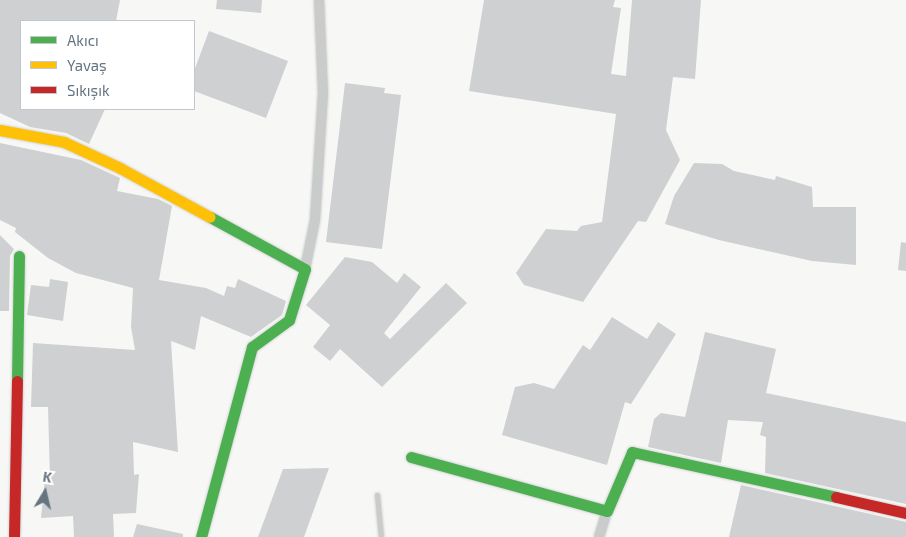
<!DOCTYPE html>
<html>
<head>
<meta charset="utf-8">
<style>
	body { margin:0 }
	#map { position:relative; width:906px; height:537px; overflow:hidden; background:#f7f7f6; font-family:"Exo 2",sans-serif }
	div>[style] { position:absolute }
	.building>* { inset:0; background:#ced0d1 }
	.roads { filter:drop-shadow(0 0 1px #d3d4d4) drop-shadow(0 0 1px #d3d4d4) }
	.lane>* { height:5px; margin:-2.5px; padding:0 2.5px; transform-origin:2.5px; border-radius:2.5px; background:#cacccc }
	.street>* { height:10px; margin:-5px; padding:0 5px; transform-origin:5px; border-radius:5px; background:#cacccc }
	.fast>* { height:11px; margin:-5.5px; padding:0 5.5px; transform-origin:5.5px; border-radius:5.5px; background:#4caf50 }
	.slow>* { height:11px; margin:-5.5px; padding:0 5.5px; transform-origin:5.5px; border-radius:5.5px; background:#ffc107 }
	.jam>* { height:11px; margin:-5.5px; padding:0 5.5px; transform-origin:5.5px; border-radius:5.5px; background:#c62828 }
	span { translate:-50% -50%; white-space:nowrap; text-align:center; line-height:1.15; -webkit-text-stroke:5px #fff; paint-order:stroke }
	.legend { position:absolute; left:20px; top:20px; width:175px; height:90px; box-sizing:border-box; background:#fff; border:1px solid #c1c7cc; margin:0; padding:6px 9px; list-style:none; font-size:15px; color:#647480 }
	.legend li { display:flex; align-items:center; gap:10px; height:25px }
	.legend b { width:25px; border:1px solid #c1c7cc }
	.north { position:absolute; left:20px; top:467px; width:50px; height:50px; -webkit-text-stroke:4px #fff; paint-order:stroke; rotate:9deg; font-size:14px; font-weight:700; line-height:20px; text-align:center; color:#647480 }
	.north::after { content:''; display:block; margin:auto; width:18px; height:22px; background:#647480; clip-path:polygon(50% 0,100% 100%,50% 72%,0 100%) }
</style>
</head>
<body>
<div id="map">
	<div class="building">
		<i style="clip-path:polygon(0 0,120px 0,116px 21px,21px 21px,21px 109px,105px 109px,89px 144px,66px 133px,30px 127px,0 113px)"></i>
		<i style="clip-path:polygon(217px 0,262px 0,261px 13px,216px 9px)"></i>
		<i style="clip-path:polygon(484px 0,615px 0,613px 7px,621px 8px,611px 74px,626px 76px,632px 0,701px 0,695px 79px,673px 77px,666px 130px,680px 160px,646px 222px,638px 221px,583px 302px,524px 285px,516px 273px,546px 229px,577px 231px,581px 226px,602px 222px,616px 114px,469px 91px)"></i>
		<i style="clip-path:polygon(209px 31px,288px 61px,266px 118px,194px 91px,194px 71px)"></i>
		<i style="clip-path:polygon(345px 83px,385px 88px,384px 93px,401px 95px,382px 249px,326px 242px)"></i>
		<i style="clip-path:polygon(0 143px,81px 160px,120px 178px,117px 191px,158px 199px,172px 206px,159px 280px,206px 288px,224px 296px,227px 286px,235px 288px,238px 279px,286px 301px,282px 315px,251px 337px,201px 316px,195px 350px,171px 341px,178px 452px,133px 442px,134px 475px,139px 474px,136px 513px,113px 514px,114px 537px,74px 537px,73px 516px,41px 518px,45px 479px,50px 479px,48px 407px,31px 407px,33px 343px,135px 350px,131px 327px,133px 288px,76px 273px,48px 258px,15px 232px,16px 228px,0 220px)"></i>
		<i style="clip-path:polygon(694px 163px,722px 164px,734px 171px,775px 180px,776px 176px,812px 187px,813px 207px,856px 207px,856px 265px,812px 261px,719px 240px,665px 224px,674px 196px)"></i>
		<i style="clip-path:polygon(0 235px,14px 249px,10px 256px,9px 311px,0 311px)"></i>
		<i style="clip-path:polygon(901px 242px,906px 243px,906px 271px,898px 270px)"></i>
		<i style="clip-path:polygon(345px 257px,372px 262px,397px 283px,404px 273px,421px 287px,384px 333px,390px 339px,446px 283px,467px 303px,382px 387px,340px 349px,330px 361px,313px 347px,330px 325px,306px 305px)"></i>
		<i style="clip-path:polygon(50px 279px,68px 282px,63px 321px,27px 315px,31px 285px,49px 287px)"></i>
		<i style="clip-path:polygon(612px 317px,647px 339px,658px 322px,676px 334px,631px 404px,625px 402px,607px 465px,502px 435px,515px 387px,534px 383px,554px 389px,583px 345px,590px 350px)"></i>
		<i style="clip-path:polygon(705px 332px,776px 349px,766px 393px,906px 422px,906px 504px,765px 473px,766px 437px,760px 435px,763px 422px,728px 420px,721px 463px,648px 447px,654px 419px,661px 413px,685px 417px)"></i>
		<i style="clip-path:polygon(329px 468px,304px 537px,258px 537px,283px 469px)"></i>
		<i style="clip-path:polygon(741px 485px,906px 522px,906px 537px,729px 537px)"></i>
		<i style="clip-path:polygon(137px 524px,183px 534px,183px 537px,133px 537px)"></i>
	</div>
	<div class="roads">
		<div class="lane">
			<i style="left:377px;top:495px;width:42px;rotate:84.6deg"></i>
		</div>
		<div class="street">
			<i style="left:305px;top:269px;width:50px;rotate:-78.5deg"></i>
			<i style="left:315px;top:220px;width:126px;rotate:-86.4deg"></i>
			<i style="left:323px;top:94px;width:94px;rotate:-92.4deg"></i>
			<i style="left:599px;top:537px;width:27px;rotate:-73deg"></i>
		</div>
		<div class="fast">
			<i style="left:17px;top:381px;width:125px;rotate:-89.1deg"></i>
			<i style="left:411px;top:457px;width:203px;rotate:15.4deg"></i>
			<i style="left:607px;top:511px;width:64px;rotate:-67deg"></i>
			<i style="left:632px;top:452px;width:209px;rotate:12.4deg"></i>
			<i style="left:201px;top:537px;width:197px;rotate:-75deg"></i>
			<i style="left:252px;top:347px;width:46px;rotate:-36.1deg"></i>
			<i style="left:289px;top:320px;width:53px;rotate:-72.6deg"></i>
			<i style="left:305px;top:269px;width:108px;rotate:-151.3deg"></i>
		</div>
		<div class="slow">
			<i style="left:0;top:130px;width:65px;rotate:10.6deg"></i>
			<i style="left:64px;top:142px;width:62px;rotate:24.9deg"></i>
			<i style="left:120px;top:168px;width:102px;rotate:28.6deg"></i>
		</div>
		<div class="jam">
			<i style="left:836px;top:497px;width:72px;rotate:12.9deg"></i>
			<i style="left:14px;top:537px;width:156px;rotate:-88.9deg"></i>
		</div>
	</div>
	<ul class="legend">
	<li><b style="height:6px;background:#4caf50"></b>Akıcı</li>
	<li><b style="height:6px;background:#ffc107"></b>Yavaş</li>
	<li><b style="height:6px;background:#c62828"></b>Sıkışık</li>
	</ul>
	<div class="north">K</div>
</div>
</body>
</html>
